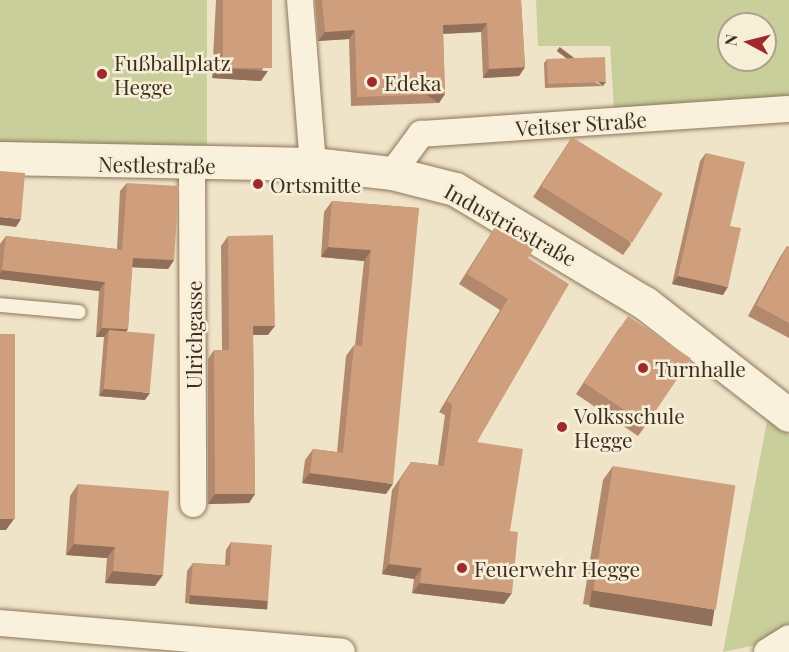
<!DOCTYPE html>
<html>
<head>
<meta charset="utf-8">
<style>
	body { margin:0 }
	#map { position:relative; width:789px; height:652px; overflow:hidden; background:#f0e4c8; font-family:"Playfair Display",serif }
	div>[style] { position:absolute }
	.green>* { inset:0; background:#c9cf9b; transform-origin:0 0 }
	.roads { filter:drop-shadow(0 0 2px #8d765c) drop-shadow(0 0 2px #8d765c) }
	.lane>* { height:14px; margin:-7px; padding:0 7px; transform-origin:7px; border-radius:7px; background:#faf1dc }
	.street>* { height:26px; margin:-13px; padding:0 13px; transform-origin:13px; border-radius:13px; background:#faf1dc }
	.secondary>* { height:33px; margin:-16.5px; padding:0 16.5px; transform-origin:16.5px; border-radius:16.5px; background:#faf1dc }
	.wall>* { inset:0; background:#b2896c }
	.shaded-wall>* { inset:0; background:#916f58; transform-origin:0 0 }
	.building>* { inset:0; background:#cf9f7d; transform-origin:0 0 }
	.dots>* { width:16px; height:16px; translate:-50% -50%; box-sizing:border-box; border:3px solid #f7eed8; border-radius:50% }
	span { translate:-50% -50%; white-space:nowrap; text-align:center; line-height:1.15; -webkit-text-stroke:5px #f7eed8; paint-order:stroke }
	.poi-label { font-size:21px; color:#3d2e20 }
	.left { translate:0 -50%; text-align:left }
	.street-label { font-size:21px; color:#3d2e20 }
	.north { position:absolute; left:717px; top:12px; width:60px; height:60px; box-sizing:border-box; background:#f7eed8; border:2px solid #ada18e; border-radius:50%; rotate:277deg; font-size:16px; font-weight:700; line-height:24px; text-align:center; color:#3d2e20 }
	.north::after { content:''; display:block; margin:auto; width:21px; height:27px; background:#9e2a2b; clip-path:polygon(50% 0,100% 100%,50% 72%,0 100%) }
</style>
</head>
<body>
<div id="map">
	<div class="green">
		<i style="left:0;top:0;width:207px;height:148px"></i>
		<i style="clip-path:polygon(evenodd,536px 0,789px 0,789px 97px,614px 108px,610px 46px,538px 46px,536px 0,729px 24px,765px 24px,765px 60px,729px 60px,729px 24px)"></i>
		<i style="clip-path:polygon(768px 416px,789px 435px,789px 626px,756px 645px,723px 652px)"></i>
	</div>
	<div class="roads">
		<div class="lane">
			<i style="left:0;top:305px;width:79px;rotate:5.1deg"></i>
		</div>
		<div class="street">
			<i style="left:300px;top:0;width:165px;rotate:85.5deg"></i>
			<i style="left:192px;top:165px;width:339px;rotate:89.8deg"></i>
			<i style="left:392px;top:173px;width:49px;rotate:-53.4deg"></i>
			<i style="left:421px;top:134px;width:369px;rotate:-3.9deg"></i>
			<i style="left:0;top:623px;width:343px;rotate:4.8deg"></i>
			<i style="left:767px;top:652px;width:26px;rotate:-32deg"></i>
		</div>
		<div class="secondary">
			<i style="left:0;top:158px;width:313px;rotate:1.1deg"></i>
			<i style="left:313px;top:164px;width:80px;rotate:6.5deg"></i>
			<i style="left:392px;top:173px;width:65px;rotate:14.3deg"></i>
			<i style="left:455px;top:189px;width:222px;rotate:31deg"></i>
			<i style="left:645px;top:303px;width:182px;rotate:37.9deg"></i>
		</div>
	</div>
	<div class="wall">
		<i style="clip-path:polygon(216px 0,272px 0,261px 81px,212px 78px)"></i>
		<i style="clip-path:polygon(315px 0,521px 0,525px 67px,519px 76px,483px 78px,481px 32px,443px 34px,445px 94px,439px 103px,351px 106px,349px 39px,318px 41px)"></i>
		<i style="clip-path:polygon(547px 59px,603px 86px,545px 88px,544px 63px)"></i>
		<i style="clip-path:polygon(572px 137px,631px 244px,623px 255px,533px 197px)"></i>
		<i style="clip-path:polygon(706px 153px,730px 226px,723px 295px,672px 284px,700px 161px)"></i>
		<i style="clip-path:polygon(127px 183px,174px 260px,168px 269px,132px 267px,128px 329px,126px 332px,145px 400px,99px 396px,104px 337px,96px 337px,99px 291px,0 279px,0 244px,6px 236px,117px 249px,120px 191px)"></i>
		<i style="clip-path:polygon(332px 201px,419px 208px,386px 494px,302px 483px,305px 460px,313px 449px,337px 452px,346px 356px,354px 345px,355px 346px,364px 261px,321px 257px,324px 212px)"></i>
		<i style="clip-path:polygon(497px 224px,528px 258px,477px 442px,510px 531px,504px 604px,412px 593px,414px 579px,382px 574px,392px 490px,411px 462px,438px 465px,445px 415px,439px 412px,500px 310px,459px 284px)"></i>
		<i style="clip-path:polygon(228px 236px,268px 335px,253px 335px,255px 494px,249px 503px,208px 504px,208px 359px,214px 350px,222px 350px,221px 246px)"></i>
		<i style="clip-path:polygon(787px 246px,789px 247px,789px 338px,748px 316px,780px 257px)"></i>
		<i style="clip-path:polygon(620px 327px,646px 425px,638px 436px,576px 394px)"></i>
		<i style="clip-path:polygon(613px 466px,705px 624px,583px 604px,603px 480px)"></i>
		<i style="clip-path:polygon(78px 484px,155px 586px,105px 583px,107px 558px,66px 555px,70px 496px)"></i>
		<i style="clip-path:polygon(231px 542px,268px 601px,262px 609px,185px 603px,187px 571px,193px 563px,225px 565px,226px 550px)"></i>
	</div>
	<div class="shaded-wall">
		<i style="clip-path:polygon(487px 23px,481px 32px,437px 34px,443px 25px)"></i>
		<i style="clip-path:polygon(355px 30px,349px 39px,318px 41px,325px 32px)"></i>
		<i style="clip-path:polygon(525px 67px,519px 76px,483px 78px,489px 69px)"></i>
		<i style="clip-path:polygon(218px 68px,268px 71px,261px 81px,212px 78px)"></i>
		<i style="left:606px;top:82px;width:5px;height:58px;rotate:127deg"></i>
		<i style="left:445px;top:94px;width:11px;height:88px;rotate:124deg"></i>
		<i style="clip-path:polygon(0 217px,21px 219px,16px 227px,0 225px)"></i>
		<i style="clip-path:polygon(328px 247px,371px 250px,364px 261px,321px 257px)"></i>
		<i style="clip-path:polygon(133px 258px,174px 260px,168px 269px,127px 267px)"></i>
		<i style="clip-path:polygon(2px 270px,105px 282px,99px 291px,0 279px,0 273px)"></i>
		<i style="clip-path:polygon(678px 276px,728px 287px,723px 295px,672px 284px)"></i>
		<i style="clip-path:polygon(253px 326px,275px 326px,268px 335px,246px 335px)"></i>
		<i style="clip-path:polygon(102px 328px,128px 329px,122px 338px,109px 330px,104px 337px,96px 337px)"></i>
		<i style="clip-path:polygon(104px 389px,150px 393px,145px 400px,99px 396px)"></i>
		<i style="clip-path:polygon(310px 473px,393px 484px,386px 494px,302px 483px)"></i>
		<i style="clip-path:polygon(215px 494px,255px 494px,249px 503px,208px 504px)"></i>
		<i style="clip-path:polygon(0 519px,14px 519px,6px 530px,0 530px)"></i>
		<i style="clip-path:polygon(74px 544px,115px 547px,107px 558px,66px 555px)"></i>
		<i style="clip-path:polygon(389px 564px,422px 568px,414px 579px,382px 574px)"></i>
		<i style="clip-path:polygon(113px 571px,163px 575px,155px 586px,105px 583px)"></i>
		<i style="clip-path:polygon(420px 583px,512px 593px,504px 604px,412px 593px)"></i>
		<i style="left:592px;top:590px;width:124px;height:17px;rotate:9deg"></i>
		<i style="left:190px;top:595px;width:78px;height:9px;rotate:4deg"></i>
	</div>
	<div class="building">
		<i style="left:223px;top:0;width:49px;height:68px"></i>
		<i style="clip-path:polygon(322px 0,521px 0,525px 67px,489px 69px,487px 23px,443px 25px,445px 94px,357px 97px,355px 30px,325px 32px)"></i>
		<i style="left:605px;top:57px;width:25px;height:58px;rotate:88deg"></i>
		<i style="left:572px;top:137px;width:107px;height:58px;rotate:32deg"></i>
		<i style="clip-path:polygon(706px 153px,745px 162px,730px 226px,741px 228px,728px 287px,678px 276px)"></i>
		<i style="clip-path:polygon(0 171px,25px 173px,21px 219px,0 217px)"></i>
		<i style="clip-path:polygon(127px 183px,179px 186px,174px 260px,133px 258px,128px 329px,102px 328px,105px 282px,2px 270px,6px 236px,122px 250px)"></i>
		<i style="clip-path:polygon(332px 201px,419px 208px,393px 484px,310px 473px,313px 449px,343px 453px,354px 345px,362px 346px,371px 250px,328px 247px)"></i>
		<i style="clip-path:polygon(497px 224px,535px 247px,528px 258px,569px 284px,477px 442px,523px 449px,510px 531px,518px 532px,512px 593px,420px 583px,422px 568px,389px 564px,400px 480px,411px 462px,444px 466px,452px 405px,447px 401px,508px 299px,467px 274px)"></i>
		<i style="clip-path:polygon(273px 235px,275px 326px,253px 326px,255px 494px,215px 494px,214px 350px,229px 350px,228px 236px)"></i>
		<i style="clip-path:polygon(787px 246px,789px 247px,789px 323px,756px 305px)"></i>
		<i style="left:628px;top:316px;width:76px;height:80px;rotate:34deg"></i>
		<i style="left:109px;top:330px;width:46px;height:59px;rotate:5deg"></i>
		<i style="left:0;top:334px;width:15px;height:185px"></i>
		<i style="left:613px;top:466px;width:124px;height:126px;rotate:9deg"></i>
		<i style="clip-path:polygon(78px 484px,169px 491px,163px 575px,113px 571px,115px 547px,74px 544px)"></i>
		<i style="clip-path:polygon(231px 542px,272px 545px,268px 601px,190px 595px,193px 563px,230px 566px)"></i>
	</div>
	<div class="dots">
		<i style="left:102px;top:74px;background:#9e2a2b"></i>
		<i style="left:372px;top:82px;background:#9e2a2b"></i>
		<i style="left:258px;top:184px;background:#9e2a2b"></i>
		<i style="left:643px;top:368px;background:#9e2a2b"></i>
		<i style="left:562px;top:427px;background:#9e2a2b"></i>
		<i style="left:462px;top:568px;background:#9e2a2b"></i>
	</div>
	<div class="poi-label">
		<span class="left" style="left:114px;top:74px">Fußballplatz<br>Hegge</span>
		<span class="left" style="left:384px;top:82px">Edeka</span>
		<span class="left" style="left:270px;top:184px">Ortsmitte</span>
		<span class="left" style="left:655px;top:368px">Turnhalle</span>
		<span class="left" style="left:574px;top:427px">Volksschule<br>Hegge</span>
		<span class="left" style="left:474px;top:568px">Feuerwehr Hegge</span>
	</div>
	<div class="street-label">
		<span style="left:581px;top:123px;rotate:-4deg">Veitser Straße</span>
		<span style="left:157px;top:164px;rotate:1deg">Nestlestraße</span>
		<span style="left:511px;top:224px;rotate:29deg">Industriestraße</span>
		<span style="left:193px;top:335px;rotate:-90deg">Ulrichgasse</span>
	</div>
	<div class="north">N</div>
</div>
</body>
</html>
